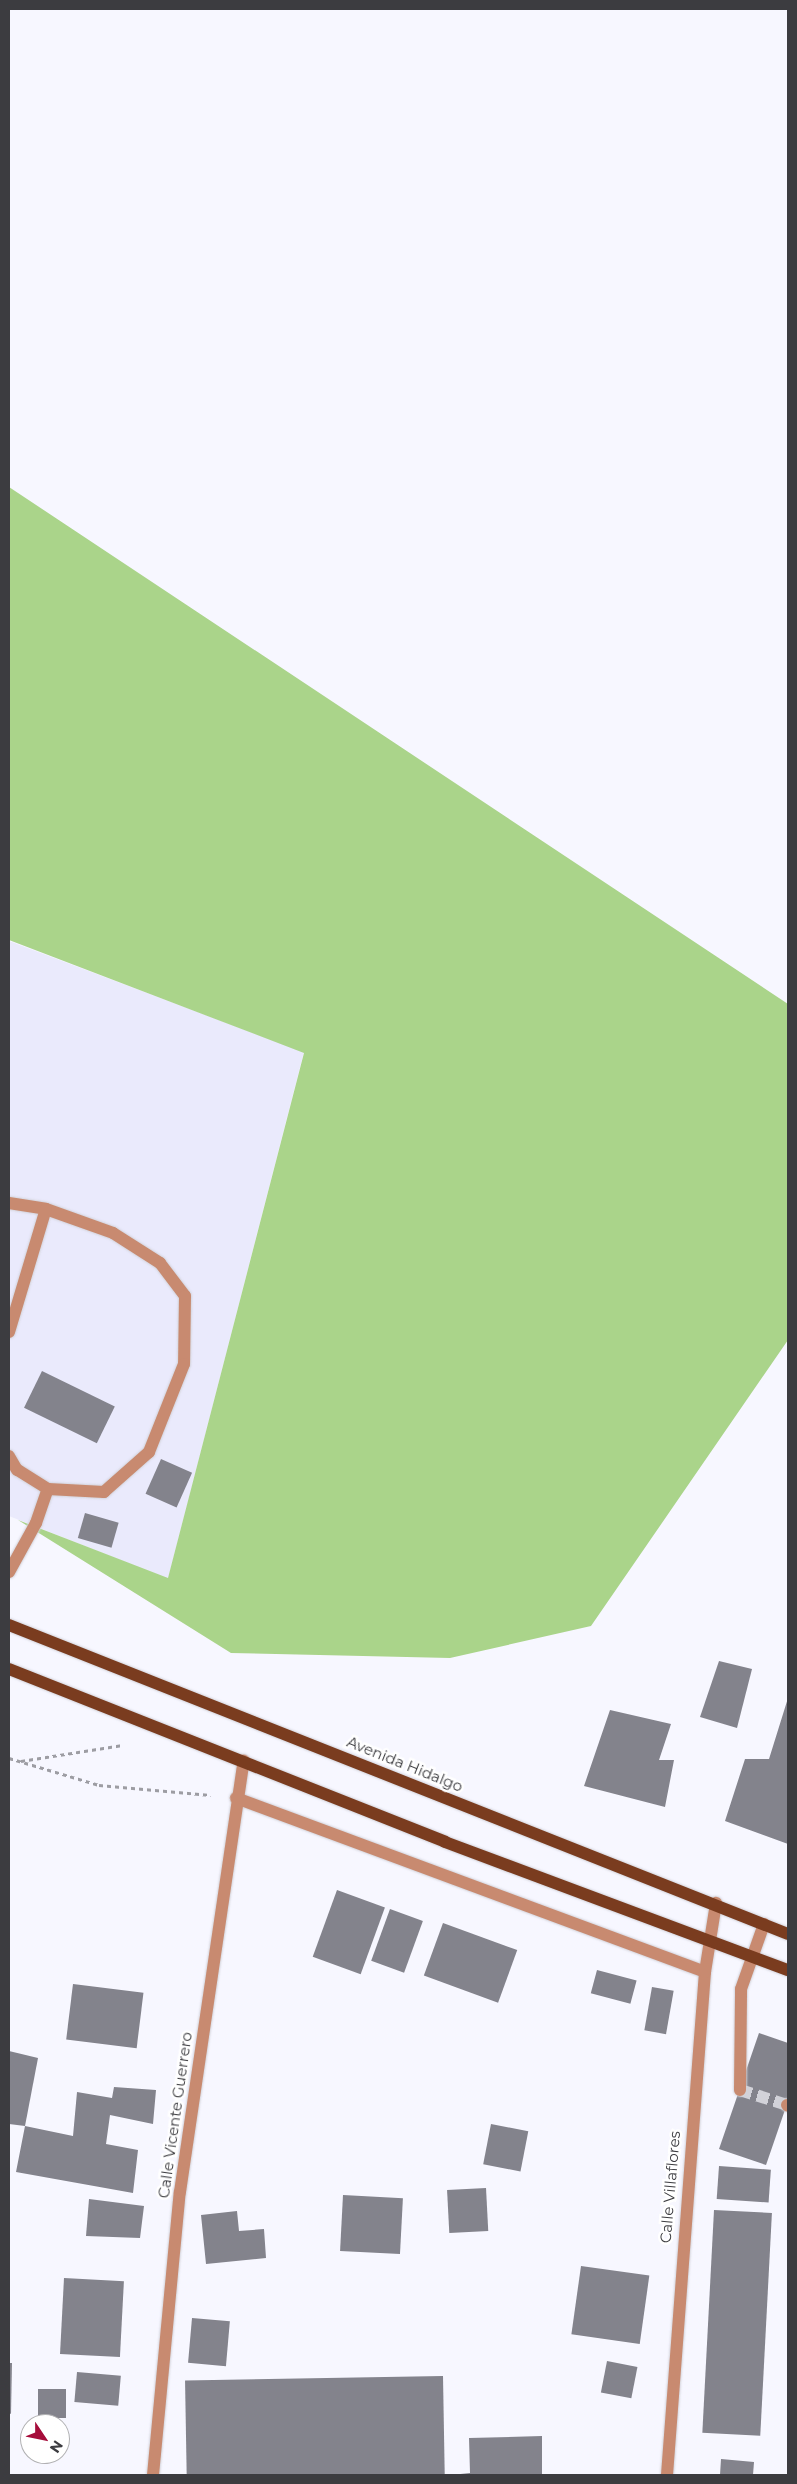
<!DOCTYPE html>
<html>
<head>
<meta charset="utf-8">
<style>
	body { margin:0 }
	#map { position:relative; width:797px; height:2484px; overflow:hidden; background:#f7f7ff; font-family:Montserrat,sans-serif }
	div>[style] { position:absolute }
	.built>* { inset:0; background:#eaeafc }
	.green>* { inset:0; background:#aad48a }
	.building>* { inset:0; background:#83838c; transform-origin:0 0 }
	.minor-tunnel>* { height:12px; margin-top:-6px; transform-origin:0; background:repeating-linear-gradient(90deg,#d2d2d9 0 12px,transparent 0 18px) }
	.path>* { height:3px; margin-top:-1.5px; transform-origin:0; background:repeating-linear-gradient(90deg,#9d9da3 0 4px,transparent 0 8px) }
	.roads { filter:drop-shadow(0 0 1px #d2d2d9) drop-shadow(0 0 1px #d2d2d9) }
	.minor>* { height:12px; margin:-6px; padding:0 6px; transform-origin:6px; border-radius:6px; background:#c88a70 }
	.major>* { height:12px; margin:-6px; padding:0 6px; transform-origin:6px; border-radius:6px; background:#7a3c1f }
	span { translate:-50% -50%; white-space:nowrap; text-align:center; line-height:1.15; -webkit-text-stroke:5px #fff; paint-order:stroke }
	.street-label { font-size:15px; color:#3c3c40 }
	.frame { position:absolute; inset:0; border:10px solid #3c3c40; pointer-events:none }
	.north { position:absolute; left:20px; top:2414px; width:50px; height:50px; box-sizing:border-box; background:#fff; border:1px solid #b1b1b3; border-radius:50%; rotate:124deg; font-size:14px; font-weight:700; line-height:20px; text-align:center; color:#3c3c40 }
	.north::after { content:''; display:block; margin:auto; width:18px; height:22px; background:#a60d3b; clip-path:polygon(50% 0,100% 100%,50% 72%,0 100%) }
</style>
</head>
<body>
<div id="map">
	<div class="built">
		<i style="clip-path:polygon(9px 941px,304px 1052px,168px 1579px,9px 1516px)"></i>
	</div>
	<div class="green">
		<i style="clip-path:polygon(9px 487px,788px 1004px,788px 1340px,591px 1626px,450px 1658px,231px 1653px,18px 1520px,168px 1578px,304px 1053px,9px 940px)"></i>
	</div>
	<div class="building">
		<i style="left:42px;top:1371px;width:81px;height:41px;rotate:26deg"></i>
		<i style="left:161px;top:1459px;width:34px;height:38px;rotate:24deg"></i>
		<i style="left:85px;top:1513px;width:35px;height:26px;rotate:16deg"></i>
		<i style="clip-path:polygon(719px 1661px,752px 1669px,737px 1728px,700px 1717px)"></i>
		<i style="clip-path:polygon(788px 1698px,788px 1844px,725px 1821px,745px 1759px,769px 1759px)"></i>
		<i style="clip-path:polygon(610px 1710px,671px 1724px,659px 1760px,674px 1760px,665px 1807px,584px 1786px)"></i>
		<i style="left:337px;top:1890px;width:51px;height:71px;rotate:20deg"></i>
		<i style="left:390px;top:1909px;width:35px;height:55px;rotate:20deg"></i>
		<i style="left:443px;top:1923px;width:79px;height:56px;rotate:20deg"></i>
		<i style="left:597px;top:1970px;width:41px;height:24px;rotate:15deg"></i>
		<i style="left:73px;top:1984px;width:71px;height:56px;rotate:7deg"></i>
		<i style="left:652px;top:1987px;width:22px;height:44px;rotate:10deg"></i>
		<i style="clip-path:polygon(759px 2033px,788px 2043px,788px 2101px,766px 2165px,719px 2149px)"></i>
		<i style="clip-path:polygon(9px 2051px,38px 2058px,25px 2126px,9px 2124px)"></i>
		<i style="clip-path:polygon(114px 2087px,156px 2090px,153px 2124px,110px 2115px,106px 2144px,138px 2150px,133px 2193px,16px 2172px,25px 2126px,73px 2136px,77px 2092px,112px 2098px)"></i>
		<i style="left:491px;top:2124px;width:38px;height:41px;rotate:11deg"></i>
		<i style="left:719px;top:2166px;width:52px;height:33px;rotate:4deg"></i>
		<i style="left:486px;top:2188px;width:43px;height:39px;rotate:87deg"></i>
		<i style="left:343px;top:2195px;width:60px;height:56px;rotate:3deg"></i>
		<i style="clip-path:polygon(89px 2199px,144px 2206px,140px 2238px,86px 2236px)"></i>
		<i style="left:714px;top:2210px;width:58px;height:223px;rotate:3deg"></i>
		<i style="clip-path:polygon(237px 2211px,239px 2231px,264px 2229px,266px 2258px,206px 2264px,201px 2215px)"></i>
		<i style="left:581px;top:2266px;width:69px;height:69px;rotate:8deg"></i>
		<i style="left:64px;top:2278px;width:60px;height:76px;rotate:3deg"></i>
		<i style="left:192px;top:2318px;width:38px;height:45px;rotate:5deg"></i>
		<i style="left:607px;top:2361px;width:31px;height:32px;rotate:11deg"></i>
		<i style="clip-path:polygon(9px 2363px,12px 2363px,11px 2414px,9px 2413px)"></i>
		<i style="left:77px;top:2372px;width:44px;height:30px;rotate:5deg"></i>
		<i style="left:443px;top:2376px;width:99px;height:258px;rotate:89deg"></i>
		<i style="left:38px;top:2389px;width:28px;height:29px"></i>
		<i style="clip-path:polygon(542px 2436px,542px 2475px,451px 2475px,470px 2473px,469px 2438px)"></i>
		<i style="clip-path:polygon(721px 2459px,754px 2462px,753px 2475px,720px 2475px)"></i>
	</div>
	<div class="minor-tunnel">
		<i style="left:740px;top:2090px;width:49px;rotate:17.7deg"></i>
	</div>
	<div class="path">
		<i style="left:9px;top:1758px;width:94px;rotate:16.7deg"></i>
		<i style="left:99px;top:1785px;width:112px;rotate:5.1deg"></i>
		<i style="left:21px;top:1761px;width:103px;rotate:-8.9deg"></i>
	</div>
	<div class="roads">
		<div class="minor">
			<i style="left:9px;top:1203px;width:37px;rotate:9deg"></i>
			<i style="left:46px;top:1209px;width:71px;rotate:19.7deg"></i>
			<i style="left:113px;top:1233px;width:56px;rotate:32.6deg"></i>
			<i style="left:160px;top:1263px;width:41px;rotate:52.9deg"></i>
			<i style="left:185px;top:1296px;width:68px;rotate:90.8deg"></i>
			<i style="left:184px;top:1364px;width:95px;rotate:111.7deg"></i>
			<i style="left:149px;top:1452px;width:60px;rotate:138.4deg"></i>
			<i style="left:104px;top:1492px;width:56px;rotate:-176.9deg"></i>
			<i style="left:48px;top:1489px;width:36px;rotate:-148deg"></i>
			<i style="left:17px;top:1470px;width:16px;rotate:-120deg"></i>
			<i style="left:9px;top:1332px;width:128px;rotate:-73.3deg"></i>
			<i style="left:9px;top:1572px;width:56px;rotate:-61.1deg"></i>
			<i style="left:36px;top:1523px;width:36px;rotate:-71deg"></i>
			<i style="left:236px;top:1798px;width:500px;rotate:20.35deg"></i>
			<i style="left:740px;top:2090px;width:101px;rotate:-89.4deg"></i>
			<i style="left:741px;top:1989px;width:69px;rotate:-70.5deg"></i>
			<i style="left:787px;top:2105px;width:1px;rotate:45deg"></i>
			<i style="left:153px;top:2475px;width:284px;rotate:-84.6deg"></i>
			<i style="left:180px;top:2192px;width:436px;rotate:-81.6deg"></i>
			<i style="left:667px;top:2475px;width:504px;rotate:-85.68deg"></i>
			<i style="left:705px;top:1972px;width:70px;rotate:-80.9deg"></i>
		</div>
		<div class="major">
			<i style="left:9px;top:1625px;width:838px;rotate:21.64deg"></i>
			<i style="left:9px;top:1669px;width:469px;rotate:21.6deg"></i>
			<i style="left:445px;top:1842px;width:366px;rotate:20.5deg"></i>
		</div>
	</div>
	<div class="street-label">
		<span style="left:405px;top:1764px;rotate:22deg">Avenida Hidalgo</span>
		<span style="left:175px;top:2115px;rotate:-82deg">Calle Vicente Guerrero</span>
		<span style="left:670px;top:2187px;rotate:-85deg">Calle Villaflores</span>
	</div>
	<div class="frame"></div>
	<div class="north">N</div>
</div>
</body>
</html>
